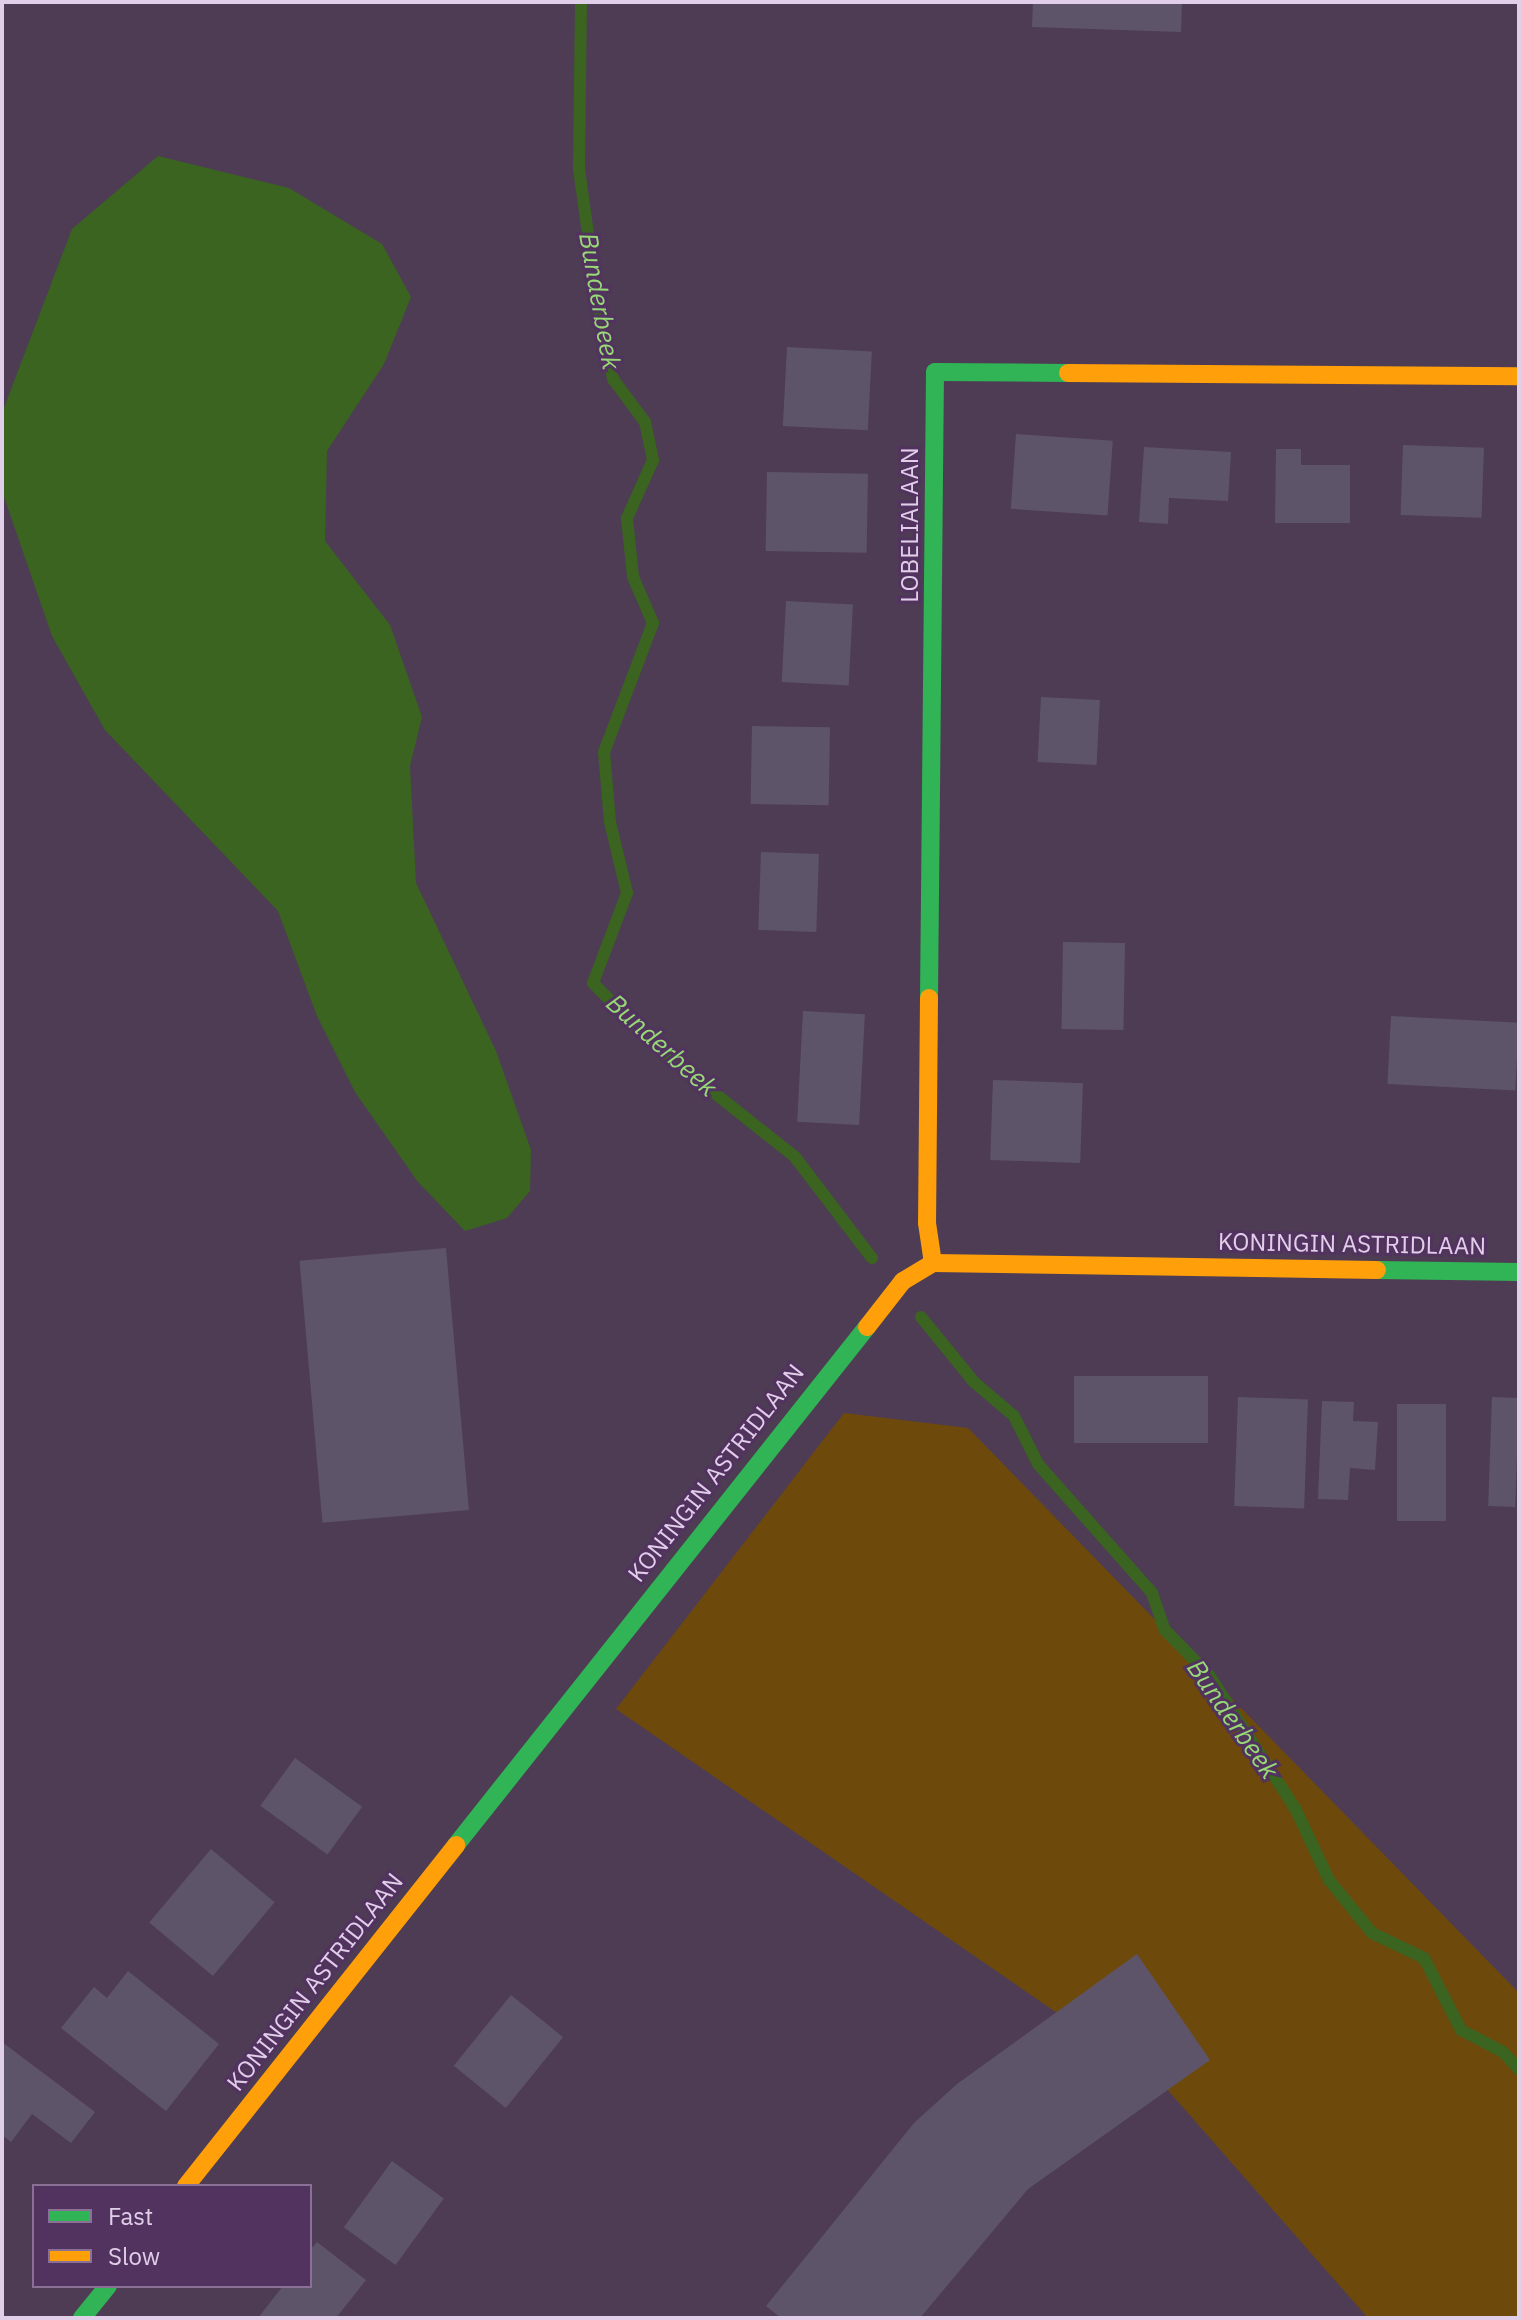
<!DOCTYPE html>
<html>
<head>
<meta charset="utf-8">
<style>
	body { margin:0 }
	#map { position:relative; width:1521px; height:2320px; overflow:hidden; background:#4e3c54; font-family:"IBM Plex Sans",sans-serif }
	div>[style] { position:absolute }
	.green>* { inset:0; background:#6d4a0b }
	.water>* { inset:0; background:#3a6420 }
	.stream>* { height:12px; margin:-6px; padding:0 6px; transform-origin:6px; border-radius:6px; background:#3a6420 }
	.building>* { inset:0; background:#5e5469; transform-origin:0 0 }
	.fast>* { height:18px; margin:-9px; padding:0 9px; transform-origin:9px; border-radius:9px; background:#30b455 }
	.slow>* { height:18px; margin:-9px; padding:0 9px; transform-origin:9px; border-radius:9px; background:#ff9f0a }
	span { translate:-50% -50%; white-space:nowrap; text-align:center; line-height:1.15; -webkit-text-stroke:6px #52325f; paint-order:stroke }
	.street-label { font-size:24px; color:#e1cee9 }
	.water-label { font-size:26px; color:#97da75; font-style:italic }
	.frame { position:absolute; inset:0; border:4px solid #e1cee9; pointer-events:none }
	.legend { position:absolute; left:32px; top:2184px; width:280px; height:104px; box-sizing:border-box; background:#52325f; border:2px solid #8b7096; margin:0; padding:10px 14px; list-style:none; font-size:24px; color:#e1cee9 }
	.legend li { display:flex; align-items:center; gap:16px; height:40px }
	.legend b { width:40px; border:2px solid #8b7096 }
</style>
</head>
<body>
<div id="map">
	<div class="green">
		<i style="clip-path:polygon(844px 1413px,968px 1428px,1519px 1993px,1519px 2318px,1368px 2318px,1166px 2088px,616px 1709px)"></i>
	</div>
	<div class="water">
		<i style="clip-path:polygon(158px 156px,289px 188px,382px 244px,411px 297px,384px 364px,327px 451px,325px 541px,390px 625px,422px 717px,410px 766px,416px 883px,496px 1051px,531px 1150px,530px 1191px,507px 1218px,465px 1231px,418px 1182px,355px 1092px,317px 1016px,278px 911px,105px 730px,52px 636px,2px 491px,2px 413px,72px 229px)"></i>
	</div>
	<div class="stream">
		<i style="left:581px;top:2px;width:167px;rotate:90.7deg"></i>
		<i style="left:579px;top:169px;width:130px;rotate:82.1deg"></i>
		<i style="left:597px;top:298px;width:83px;rotate:78.8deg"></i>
		<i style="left:613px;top:379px;width:54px;rotate:53.3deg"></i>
		<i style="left:645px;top:422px;width:39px;rotate:78deg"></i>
		<i style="left:653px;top:460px;width:64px;rotate:114.1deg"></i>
		<i style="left:627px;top:518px;width:59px;rotate:84.2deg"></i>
		<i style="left:633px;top:577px;width:50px;rotate:66.5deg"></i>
		<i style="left:653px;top:623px;width:138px;rotate:110.8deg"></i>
		<i style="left:604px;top:752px;width:70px;rotate:85.1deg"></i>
		<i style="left:610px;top:822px;width:73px;rotate:76.5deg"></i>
		<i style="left:627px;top:893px;width:96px;rotate:110.7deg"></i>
		<i style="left:593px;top:983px;width:86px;rotate:45.5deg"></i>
		<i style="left:653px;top:1044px;width:181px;rotate:38.5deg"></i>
		<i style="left:795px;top:1157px;width:127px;rotate:52.7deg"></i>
		<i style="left:921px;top:1317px;width:84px;rotate:50.8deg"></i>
		<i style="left:974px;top:1382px;width:52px;rotate:40.4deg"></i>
		<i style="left:1014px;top:1416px;width:54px;rotate:63.4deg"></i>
		<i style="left:1038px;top:1464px;width:172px;rotate:48.5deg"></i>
		<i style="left:1152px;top:1593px;width:39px;rotate:71deg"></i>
		<i style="left:1165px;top:1630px;width:63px;rotate:45.6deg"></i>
		<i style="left:1209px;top:1675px;width:161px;rotate:57.2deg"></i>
		<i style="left:1296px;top:1810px;width:77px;rotate:64.8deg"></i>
		<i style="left:1329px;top:1880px;width:68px;rotate:50.9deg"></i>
		<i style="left:1372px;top:1933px;width:58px;rotate:25.7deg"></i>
		<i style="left:1424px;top:1958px;width:81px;rotate:62.8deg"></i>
		<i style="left:1461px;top:2030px;width:47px;rotate:27.6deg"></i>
		<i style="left:1503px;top:2052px;width:23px;rotate:47deg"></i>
	</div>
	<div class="building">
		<i style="clip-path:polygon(1033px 2px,1182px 2px,1181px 32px,1032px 27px)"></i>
		<i style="left:787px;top:347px;width:85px;height:79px;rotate:3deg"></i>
		<i style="left:1016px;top:434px;width:97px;height:75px;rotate:4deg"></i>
		<i style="left:1403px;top:445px;width:81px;height:70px;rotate:2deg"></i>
		<i style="clip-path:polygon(1144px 447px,1231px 452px,1228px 501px,1169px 498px,1168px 524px,1139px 522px)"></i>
		<i style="clip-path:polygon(1276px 449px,1301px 449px,1301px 465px,1350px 465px,1350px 523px,1275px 523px)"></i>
		<i style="left:767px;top:472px;width:101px;height:79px;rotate:1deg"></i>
		<i style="left:786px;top:601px;width:67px;height:81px;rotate:3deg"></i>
		<i style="left:1041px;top:697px;width:59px;height:65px;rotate:3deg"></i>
		<i style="left:752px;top:726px;width:78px;height:78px;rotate:1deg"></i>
		<i style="left:761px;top:852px;width:58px;height:78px;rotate:2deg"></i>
		<i style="left:1063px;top:942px;width:62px;height:87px;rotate:1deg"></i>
		<i style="left:803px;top:1011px;width:62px;height:111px;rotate:3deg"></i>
		<i style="left:1391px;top:1016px;width:128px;height:68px;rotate:3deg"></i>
		<i style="left:993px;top:1080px;width:90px;height:80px;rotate:2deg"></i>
		<i style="left:446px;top:1248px;width:263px;height:147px;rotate:85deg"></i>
		<i style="left:1074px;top:1376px;width:134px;height:67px"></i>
		<i style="left:1238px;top:1397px;width:70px;height:109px;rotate:2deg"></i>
		<i style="left:1492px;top:1397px;width:27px;height:109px;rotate:2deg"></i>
		<i style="clip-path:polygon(1322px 1401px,1354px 1402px,1353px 1421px,1378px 1422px,1375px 1470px,1350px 1468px,1348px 1500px,1318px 1499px)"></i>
		<i style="left:1397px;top:1404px;width:49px;height:117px"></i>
		<i style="left:295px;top:1758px;width:83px;height:59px;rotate:36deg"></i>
		<i style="left:211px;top:1849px;width:83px;height:96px;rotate:40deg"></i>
		<i style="clip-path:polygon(1137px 1954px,1210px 2060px,1028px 2189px,920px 2318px,781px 2318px,766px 2306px,914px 2123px,957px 2084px)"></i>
		<i style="clip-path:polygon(128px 1971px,219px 2044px,166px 2111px,61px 2028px,94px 1987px,107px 1998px)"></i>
		<i style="left:511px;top:1995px;width:67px;height:91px;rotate:39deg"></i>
		<i style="clip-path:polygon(2px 2042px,95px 2112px,71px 2143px,32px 2114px,11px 2142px,2px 2135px)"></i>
		<i style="left:392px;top:2161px;width:64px;height:82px;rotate:36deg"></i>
		<i style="clip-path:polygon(317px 2242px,366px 2280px,336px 2318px,258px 2318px,283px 2286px,310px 2286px,310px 2250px)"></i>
	</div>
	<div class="fast">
		<i style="left:929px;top:998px;width:626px;rotate:-89.45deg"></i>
		<i style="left:935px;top:372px;width:133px;rotate:0.4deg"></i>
		<i style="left:1377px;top:1270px;width:142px;rotate:0.8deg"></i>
		<i style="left:456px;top:1845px;width:661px;rotate:-51.57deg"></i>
		<i style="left:82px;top:2318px;width:41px;rotate:-50.9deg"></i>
	</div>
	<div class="slow">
		<i style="left:1068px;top:373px;width:451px;rotate:0.4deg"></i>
		<i style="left:929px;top:998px;width:225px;rotate:90.5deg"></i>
		<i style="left:927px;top:1223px;width:40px;rotate:81.5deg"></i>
		<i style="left:867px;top:1327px;width:58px;rotate:-52deg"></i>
		<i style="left:903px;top:1281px;width:35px;rotate:-31deg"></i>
		<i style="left:933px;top:1263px;width:444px;rotate:0.9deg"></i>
		<i style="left:186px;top:2186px;width:435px;rotate:-51.6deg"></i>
	</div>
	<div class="street-label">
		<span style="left:910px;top:525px;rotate:-90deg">LOBELIALAAN</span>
		<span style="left:1352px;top:1244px;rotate:1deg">KONINGIN ASTRIDLAAN</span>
		<span style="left:716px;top:1473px;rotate:-52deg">KONINGIN ASTRIDLAAN</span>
		<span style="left:315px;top:1982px;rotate:-52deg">KONINGIN ASTRIDLAAN</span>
	</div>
	<div class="water-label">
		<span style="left:600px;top:301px;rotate:80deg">Bunderbeek</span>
		<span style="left:662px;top:1045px;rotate:42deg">Bunderbeek</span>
		<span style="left:1233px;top:1719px;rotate:55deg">Bunderbeek</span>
	</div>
	<div class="frame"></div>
	<ul class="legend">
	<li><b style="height:10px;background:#30b455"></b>Fast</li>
	<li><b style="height:10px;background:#ff9f0a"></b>Slow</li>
	</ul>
</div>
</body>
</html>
